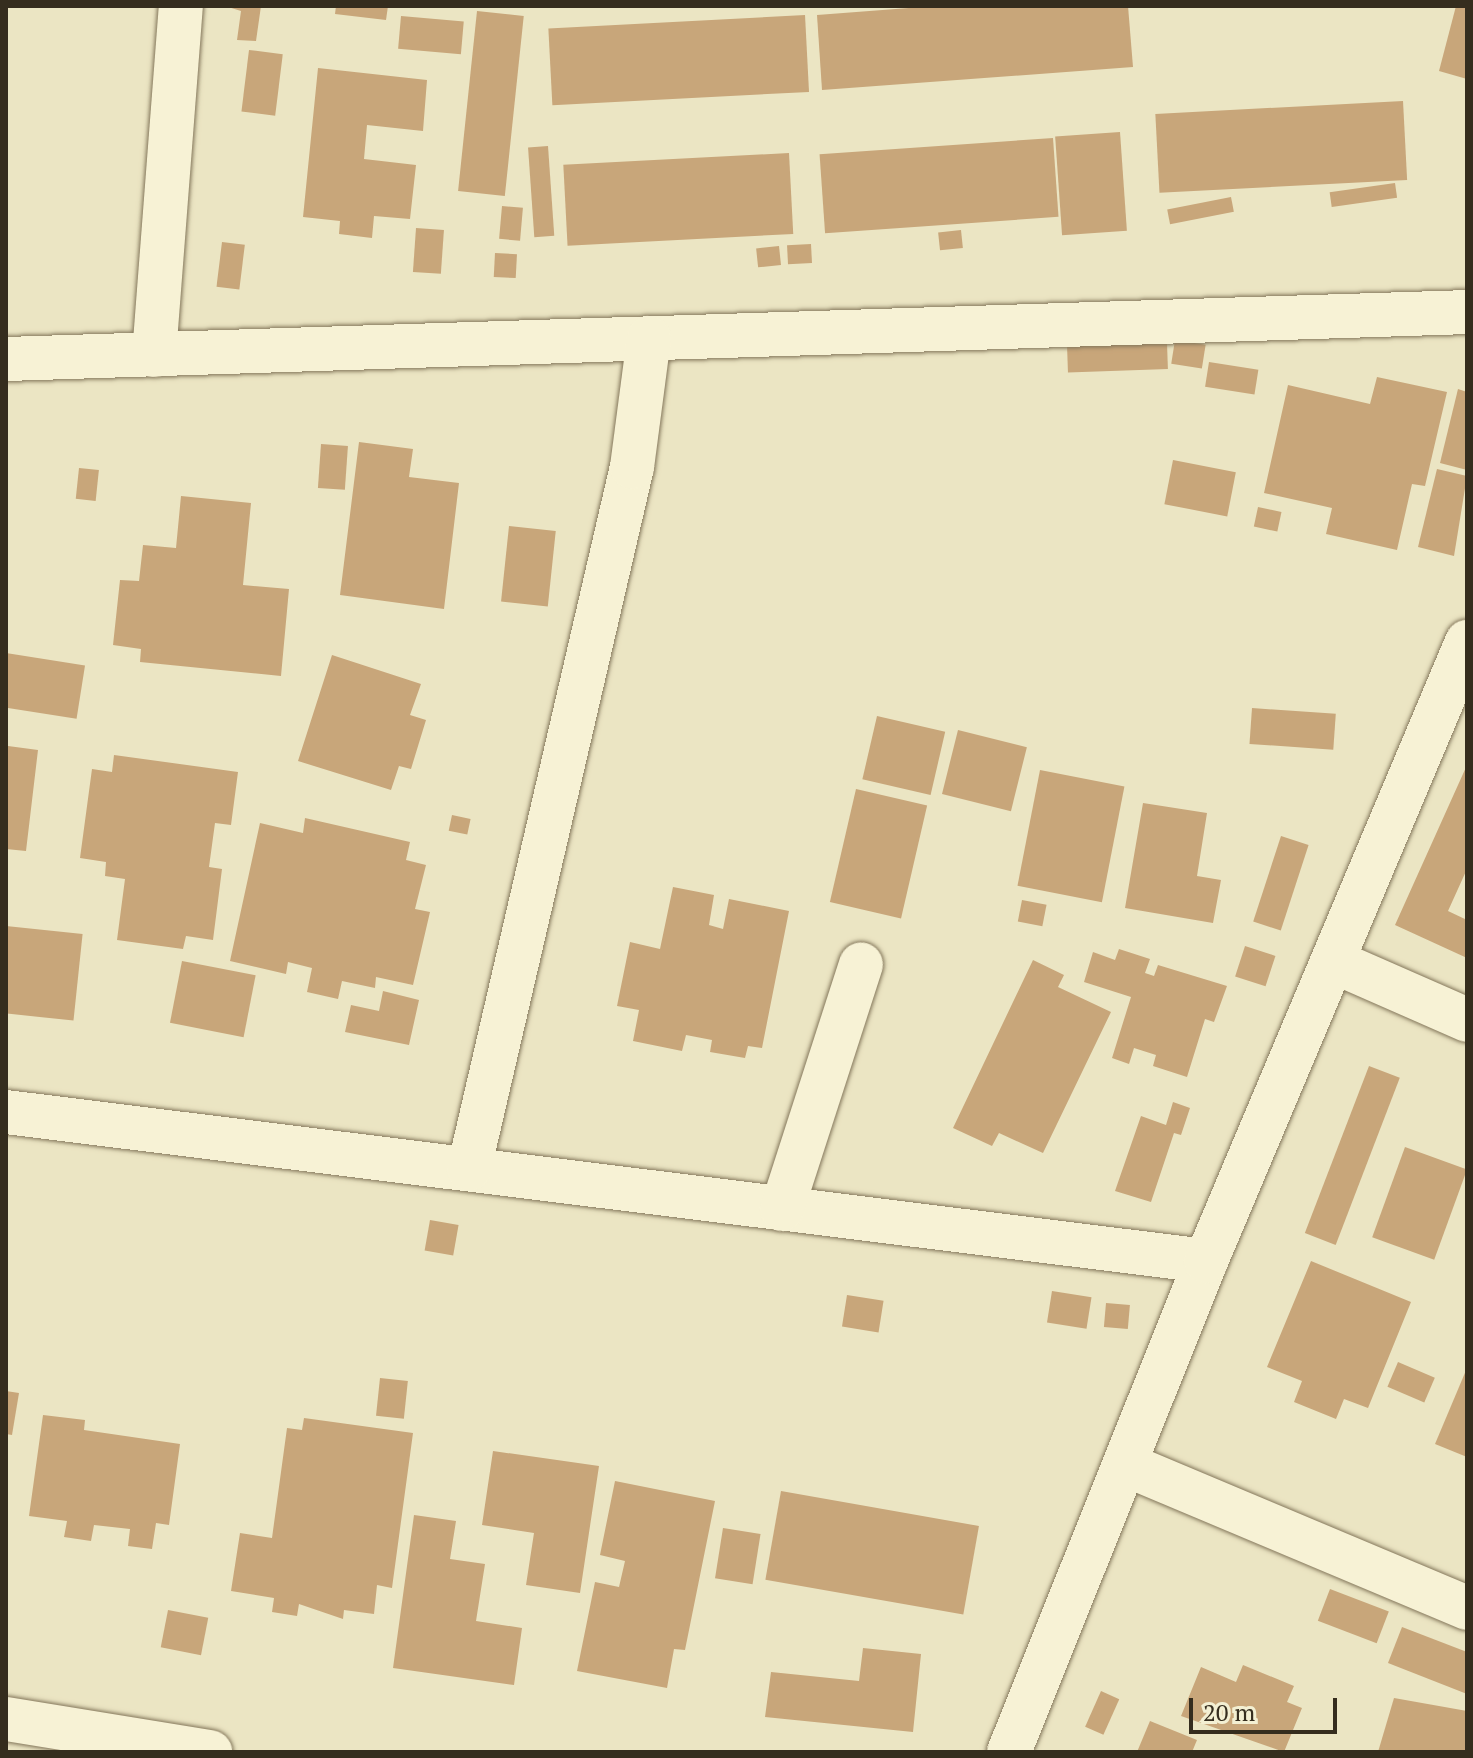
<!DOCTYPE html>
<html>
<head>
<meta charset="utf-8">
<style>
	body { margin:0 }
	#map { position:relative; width:1473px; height:1758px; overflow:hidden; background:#ebe5c3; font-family:"PT Serif",serif }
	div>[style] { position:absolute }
	.building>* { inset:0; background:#c8a67a; transform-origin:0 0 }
	.roads { filter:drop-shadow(0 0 2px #84775b) drop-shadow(0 0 2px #84775b) }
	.minor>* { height:44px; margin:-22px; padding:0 22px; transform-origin:22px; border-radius:22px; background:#f7f2d5 }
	span { translate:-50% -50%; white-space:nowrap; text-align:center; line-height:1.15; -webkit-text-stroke:6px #f3efd2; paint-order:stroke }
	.frame { position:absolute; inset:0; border:8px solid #352d1e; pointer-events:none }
	.scale { position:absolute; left:1189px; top:1698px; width:148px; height:36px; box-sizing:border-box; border:4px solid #352d1e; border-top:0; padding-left:10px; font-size:24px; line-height:28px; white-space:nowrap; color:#352d1e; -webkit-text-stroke:6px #f3efd2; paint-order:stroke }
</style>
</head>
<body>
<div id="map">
	<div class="building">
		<i style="clip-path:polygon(225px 6px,261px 6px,256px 41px,237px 40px,241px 11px)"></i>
		<i style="clip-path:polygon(336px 6px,388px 6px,386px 20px,335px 14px)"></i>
		<i style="clip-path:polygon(935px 6px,1128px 6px,1133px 67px,822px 90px,817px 15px)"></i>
		<i style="clip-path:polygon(1456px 6px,1467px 6px,1467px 79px,1439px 71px)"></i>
		<i style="left:477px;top:11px;width:47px;height:181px;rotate:6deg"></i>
		<i style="left:805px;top:15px;width:77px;height:257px;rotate:87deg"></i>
		<i style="left:401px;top:16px;width:63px;height:33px;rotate:5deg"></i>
		<i style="left:249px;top:50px;width:34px;height:62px;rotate:7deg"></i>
		<i style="clip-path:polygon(318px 68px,427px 80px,423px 131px,367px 125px,364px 159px,416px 165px,410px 219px,374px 216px,372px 238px,339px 234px,340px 221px,303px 217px)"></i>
		<i style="left:1403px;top:101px;width:79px;height:248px;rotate:87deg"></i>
		<i style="left:1120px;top:132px;width:99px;height:65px;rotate:86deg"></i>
		<i style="left:1053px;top:138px;width:79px;height:234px;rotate:86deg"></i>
		<i style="left:548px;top:146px;width:90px;height:20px;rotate:86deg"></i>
		<i style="left:789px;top:153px;width:81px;height:226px;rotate:87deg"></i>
		<i style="left:1395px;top:183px;width:15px;height:66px;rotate:82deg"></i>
		<i style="left:1231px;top:197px;width:15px;height:65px;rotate:79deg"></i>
		<i style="left:502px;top:206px;width:21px;height:33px;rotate:5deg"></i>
		<i style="left:416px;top:228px;width:28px;height:44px;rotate:4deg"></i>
		<i style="left:961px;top:230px;width:18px;height:23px;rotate:84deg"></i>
		<i style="left:222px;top:242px;width:23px;height:45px;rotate:7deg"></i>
		<i style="left:811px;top:244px;width:19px;height:24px;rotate:87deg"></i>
		<i style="left:779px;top:246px;width:19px;height:23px;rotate:84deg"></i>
		<i style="left:495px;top:253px;width:22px;height:24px;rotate:3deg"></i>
		<i style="left:1175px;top:340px;width:31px;height:24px;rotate:9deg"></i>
		<i style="left:1167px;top:343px;width:26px;height:100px;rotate:88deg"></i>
		<i style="left:1209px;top:362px;width:50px;height:25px;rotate:9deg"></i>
		<i style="clip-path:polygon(1377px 377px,1447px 392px,1425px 486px,1412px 484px,1397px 550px,1326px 534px,1332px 508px,1264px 493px,1288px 385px,1370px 404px)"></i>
		<i style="clip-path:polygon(1458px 389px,1467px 392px,1467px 470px,1440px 463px)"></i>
		<i style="clip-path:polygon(359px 442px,413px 449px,409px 477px,459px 483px,444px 609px,340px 595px)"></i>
		<i style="left:321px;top:444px;width:27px;height:44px;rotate:4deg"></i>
		<i style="left:1173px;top:460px;width:64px;height:45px;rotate:11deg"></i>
		<i style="left:79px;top:468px;width:20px;height:31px;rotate:6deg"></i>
		<i style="clip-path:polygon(1437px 469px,1467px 476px,1454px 556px,1418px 547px)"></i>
		<i style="clip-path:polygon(181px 496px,251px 503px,243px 585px,289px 589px,281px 676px,140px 662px,141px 649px,113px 645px,120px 580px,139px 581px,143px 545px,176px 548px)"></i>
		<i style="left:1258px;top:507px;width:24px;height:20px;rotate:12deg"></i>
		<i style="left:509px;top:526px;width:47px;height:76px;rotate:6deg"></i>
		<i style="left:6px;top:653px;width:80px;height:54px;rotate:9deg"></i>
		<i style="clip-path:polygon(332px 655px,421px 684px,410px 715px,426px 720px,411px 769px,399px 766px,391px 790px,298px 761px)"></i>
		<i style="left:1252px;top:708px;width:84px;height:36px;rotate:4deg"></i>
		<i style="left:877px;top:716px;width:70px;height:65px;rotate:13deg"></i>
		<i style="clip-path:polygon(6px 723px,8px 746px,38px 750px,26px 851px,6px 849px)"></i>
		<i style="left:958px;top:730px;width:71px;height:66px;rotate:14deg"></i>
		<i style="clip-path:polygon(114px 755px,238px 772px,231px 825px,215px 823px,209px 867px,222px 869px,213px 940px,186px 936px,183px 949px,117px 940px,125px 879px,105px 876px,106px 862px,80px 858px,92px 769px,112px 772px)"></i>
		<i style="clip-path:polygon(1467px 765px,1467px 869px,1448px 911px,1467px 920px,1467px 958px,1395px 925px)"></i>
		<i style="left:1040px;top:770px;width:86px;height:118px;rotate:11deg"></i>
		<i style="left:856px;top:789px;width:73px;height:116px;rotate:13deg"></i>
		<i style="clip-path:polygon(1143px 803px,1207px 813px,1197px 876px,1221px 880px,1213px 923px,1125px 908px)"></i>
		<i style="left:452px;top:815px;width:19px;height:16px;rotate:12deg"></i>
		<i style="clip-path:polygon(305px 818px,410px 842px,406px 860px,426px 865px,415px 909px,430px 912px,413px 985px,376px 977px,375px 988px,342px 981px,338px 999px,307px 992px,312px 968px,288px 962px,286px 974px,230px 961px,260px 823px,303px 833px)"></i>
		<i style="left:1281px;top:836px;width:29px;height:90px;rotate:18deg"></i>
		<i style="clip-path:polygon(673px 887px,714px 895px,709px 925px,723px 929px,729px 899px,789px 911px,762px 1048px,748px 1046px,745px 1058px,710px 1052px,712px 1040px,686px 1035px,682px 1051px,633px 1041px,639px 1010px,617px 1006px,630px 942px,660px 949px)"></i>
		<i style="left:1022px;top:900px;width:25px;height:22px;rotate:11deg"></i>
		<i style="left:6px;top:926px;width:77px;height:87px;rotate:6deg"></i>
		<i style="left:1245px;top:946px;width:32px;height:32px;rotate:18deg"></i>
		<i style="clip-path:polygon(1119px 949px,1150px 959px,1145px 973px,1154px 976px,1158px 965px,1227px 986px,1214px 1022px,1205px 1019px,1187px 1077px,1153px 1066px,1156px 1055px,1134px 1048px,1129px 1064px,1112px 1058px,1131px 997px,1084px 982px,1093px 952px,1115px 960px)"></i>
		<i style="clip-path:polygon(1033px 960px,1064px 975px,1058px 987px,1111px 1012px,1043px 1153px,999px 1133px,992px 1146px,953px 1128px)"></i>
		<i style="left:182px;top:961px;width:75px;height:63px;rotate:11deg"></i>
		<i style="clip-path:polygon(383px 991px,419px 1000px,409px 1045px,345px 1032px,351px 1005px,379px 1011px)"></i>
		<i style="left:1369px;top:1066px;width:33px;height:179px;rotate:21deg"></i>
		<i style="clip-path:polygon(1173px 1102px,1190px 1108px,1181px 1135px,1174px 1133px,1151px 1202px,1115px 1191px,1141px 1116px,1166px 1125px)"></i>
		<i style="left:1405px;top:1147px;width:66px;height:96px;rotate:20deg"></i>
		<i style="left:430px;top:1220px;width:29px;height:31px;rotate:10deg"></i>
		<i style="clip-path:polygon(1311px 1261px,1411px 1302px,1368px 1408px,1344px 1399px,1336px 1419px,1294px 1402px,1302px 1381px,1267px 1367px)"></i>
		<i style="left:1052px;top:1291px;width:40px;height:32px;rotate:9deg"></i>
		<i style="left:847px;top:1295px;width:37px;height:32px;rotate:9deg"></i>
		<i style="left:1106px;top:1303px;width:24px;height:24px;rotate:5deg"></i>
		<i style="left:1398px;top:1362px;width:40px;height:27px;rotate:23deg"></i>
		<i style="clip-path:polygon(1467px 1368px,1467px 1457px,1435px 1444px)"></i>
		<i style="left:380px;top:1378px;width:28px;height:38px;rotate:6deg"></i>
		<i style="clip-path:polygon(6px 1391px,19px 1393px,12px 1435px,6px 1434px)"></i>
		<i style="clip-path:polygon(43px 1415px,85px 1420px,84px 1430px,180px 1444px,169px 1525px,156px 1523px,152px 1549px,128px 1546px,130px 1529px,94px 1525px,91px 1541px,64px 1537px,67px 1521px,29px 1516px)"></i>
		<i style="clip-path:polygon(304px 1418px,413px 1433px,392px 1588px,377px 1585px,374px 1614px,344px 1610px,343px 1619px,299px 1604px,297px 1616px,272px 1612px,274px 1598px,231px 1591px,240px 1533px,272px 1538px,287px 1428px,302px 1430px)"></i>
		<i style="clip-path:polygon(493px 1451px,599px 1466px,580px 1593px,526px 1585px,534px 1533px,482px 1525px)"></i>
		<i style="clip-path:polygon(615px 1481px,715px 1501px,685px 1650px,674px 1649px,667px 1688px,577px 1671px,595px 1582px,619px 1587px,625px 1561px,600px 1555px)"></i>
		<i style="left:781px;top:1491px;width:201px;height:90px;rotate:10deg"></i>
		<i style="clip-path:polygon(414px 1515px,456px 1521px,450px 1559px,485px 1564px,476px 1621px,522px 1628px,514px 1685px,393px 1668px)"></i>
		<i style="left:723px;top:1528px;width:38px;height:51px;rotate:9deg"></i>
		<i style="left:1330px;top:1589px;width:63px;height:34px;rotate:21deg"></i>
		<i style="left:168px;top:1610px;width:41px;height:38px;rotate:11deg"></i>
		<i style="clip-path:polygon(1402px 1627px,1467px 1652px,1467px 1694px,1388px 1663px)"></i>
		<i style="clip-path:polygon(863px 1648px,921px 1654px,913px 1732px,765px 1717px,771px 1672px,859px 1681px)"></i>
		<i style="clip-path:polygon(1243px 1665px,1294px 1686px,1287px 1702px,1302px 1708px,1284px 1752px,1181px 1716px,1201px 1667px,1236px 1682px)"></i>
		<i style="left:1101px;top:1691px;width:20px;height:39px;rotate:24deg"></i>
		<i style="clip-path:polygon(1394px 1698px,1467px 1711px,1467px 1752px,1378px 1752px)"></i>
		<i style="clip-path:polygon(1150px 1721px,1197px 1740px,1192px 1752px,1137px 1752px)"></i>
	</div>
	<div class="roads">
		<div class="minor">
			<i style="left:154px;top:355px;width:350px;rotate:-85.6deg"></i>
			<i style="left:6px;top:359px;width:1462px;rotate:-1.84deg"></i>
			<i style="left:1335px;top:962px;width:144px;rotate:23.7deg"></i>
			<i style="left:6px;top:1112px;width:1209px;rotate:7.08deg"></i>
			<i style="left:469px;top:1169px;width:721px;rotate:-76.93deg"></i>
			<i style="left:632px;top:467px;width:130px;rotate:-82.5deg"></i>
			<i style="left:782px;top:1209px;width:257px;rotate:-72.1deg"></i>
			<i style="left:1127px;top:1465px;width:369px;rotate:22.8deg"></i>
			<i style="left:6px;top:1719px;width:207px;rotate:9.2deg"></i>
			<i style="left:1009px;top:1752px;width:529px;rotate:-68.14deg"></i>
			<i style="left:1206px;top:1261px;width:672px;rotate:-67.14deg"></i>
		</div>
	</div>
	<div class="frame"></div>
	<div class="scale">20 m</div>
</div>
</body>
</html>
